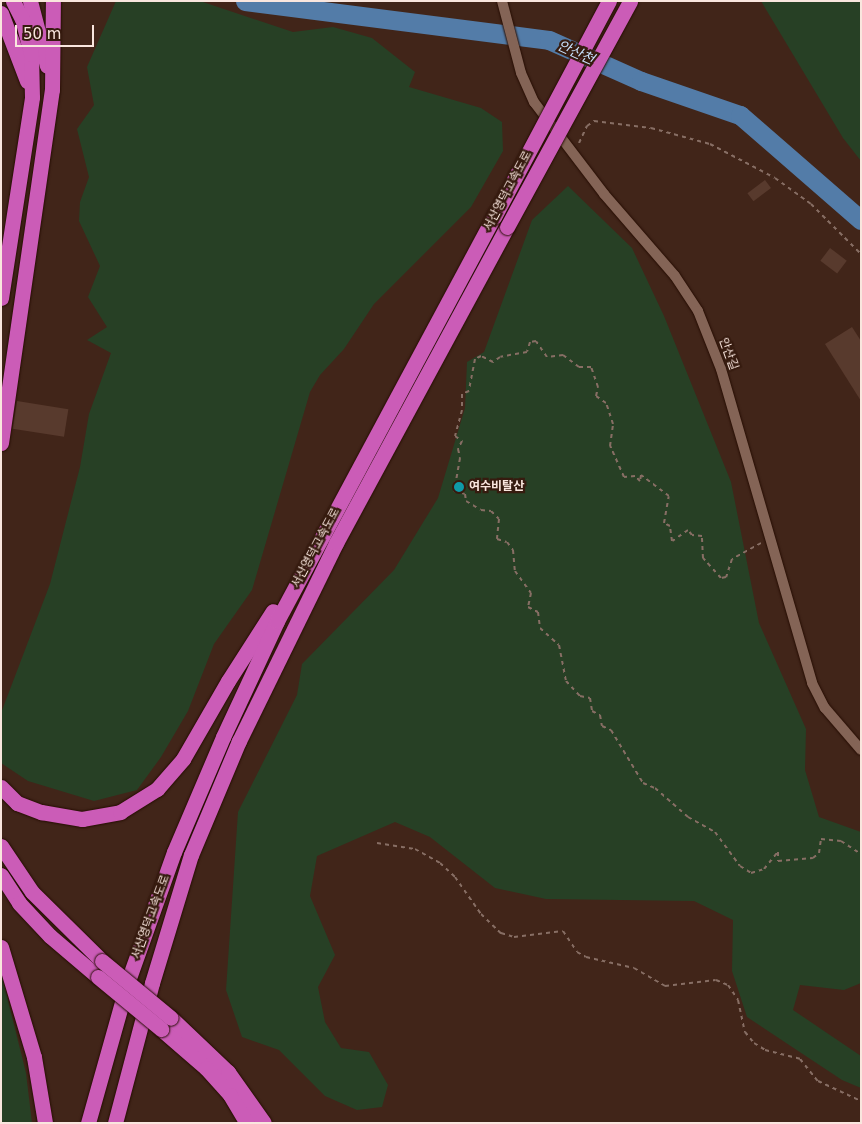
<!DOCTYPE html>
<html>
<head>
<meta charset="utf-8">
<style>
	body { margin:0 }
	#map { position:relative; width:862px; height:1124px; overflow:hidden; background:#412519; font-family:"DejaVu Sans","Noto Sans KR",sans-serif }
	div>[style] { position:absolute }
	.green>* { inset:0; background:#274025 }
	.river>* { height:19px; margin:-9.5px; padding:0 9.5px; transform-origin:9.5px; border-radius:9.5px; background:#537ca8 }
	.building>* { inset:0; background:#583a2d; transform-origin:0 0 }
	.path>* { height:2px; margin-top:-1px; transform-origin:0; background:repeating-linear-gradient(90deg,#876e64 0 4px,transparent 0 8px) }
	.roads { filter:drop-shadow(0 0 1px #260d03) drop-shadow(0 0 1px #260d03) }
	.minor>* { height:10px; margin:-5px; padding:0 5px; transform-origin:5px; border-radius:5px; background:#846456 }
	.highway>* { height:15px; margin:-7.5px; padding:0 7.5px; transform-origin:7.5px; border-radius:7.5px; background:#cb5cb7 }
	.bridges { filter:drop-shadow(0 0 1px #260d03) drop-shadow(0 0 1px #260d03) }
	.highway-bridge>* { height:15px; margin:-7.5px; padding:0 7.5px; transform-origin:7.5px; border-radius:7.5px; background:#cb5cb7 }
	.dots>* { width:14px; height:14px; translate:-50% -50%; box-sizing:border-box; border:2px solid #361b0f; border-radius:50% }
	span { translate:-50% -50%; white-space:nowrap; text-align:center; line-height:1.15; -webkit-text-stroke:4.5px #361b0f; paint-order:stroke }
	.street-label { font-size:12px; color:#f9e6de }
	.poi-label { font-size:12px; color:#f9e6de; font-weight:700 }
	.left { translate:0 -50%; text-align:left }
	.water-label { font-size:14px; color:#c7dff9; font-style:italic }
	.frame { position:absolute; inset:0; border:2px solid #f9e6de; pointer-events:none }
	.scale { position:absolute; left:15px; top:25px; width:79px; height:22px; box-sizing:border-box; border:2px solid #f9e6de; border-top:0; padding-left:6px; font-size:15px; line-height:18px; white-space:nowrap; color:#f9e6de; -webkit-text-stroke:4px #361b0f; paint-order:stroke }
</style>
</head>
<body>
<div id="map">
	<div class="green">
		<i style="clip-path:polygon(116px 1px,200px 1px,293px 32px,333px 27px,372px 38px,415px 72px,409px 87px,481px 108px,502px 122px,503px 151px,471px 207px,374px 304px,344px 349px,320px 375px,310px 392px,252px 590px,214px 644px,188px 711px,161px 757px,137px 790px,94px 801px,28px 781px,1px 763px,1px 713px,50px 584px,80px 467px,89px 414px,111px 353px,87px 340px,107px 327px,88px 297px,100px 266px,79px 221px,80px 202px,89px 177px,77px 129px,94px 105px,87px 67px)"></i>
		<i style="clip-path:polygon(761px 1px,861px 1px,861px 161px,843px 138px)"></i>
		<i style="clip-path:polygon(568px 186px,632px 248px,664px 316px,731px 482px,759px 623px,806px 729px,805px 770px,819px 817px,861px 832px,861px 983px,844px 990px,800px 985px,793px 1010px,861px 1056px,861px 1088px,842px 1080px,747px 1017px,732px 971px,733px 920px,694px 901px,546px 899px,495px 888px,430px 837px,395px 822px,317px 856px,310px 896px,335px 955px,318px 987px,325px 1022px,341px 1048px,369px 1052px,388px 1085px,382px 1107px,357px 1110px,325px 1096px,279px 1050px,242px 1037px,226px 990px,238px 812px,297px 695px,302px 664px,394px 570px,438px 498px,465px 408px,467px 362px,484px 352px,532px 220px)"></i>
		<i style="clip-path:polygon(1px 972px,26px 1073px,32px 1123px,1px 1123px)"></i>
	</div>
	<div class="river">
		<i style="left:245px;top:1px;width:306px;rotate:7.3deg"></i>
		<i style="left:549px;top:40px;width:101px;rotate:24deg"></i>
		<i style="left:641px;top:81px;width:105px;rotate:19deg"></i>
		<i style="left:740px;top:115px;width:160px;rotate:41deg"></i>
	</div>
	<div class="building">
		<i style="left:765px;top:180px;width:10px;height:22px;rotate:53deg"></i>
		<i style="left:830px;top:248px;width:21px;height:16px;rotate:37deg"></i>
		<i style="clip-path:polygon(852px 327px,861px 341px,861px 401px,825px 344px)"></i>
		<i style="left:17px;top:401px;width:52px;height:28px;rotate:9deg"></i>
	</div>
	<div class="path">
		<i style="left:579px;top:143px;width:19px;rotate:-65deg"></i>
		<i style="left:587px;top:126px;width:9px;rotate:-36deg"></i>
		<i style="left:594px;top:121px;width:57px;rotate:7deg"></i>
		<i style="left:651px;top:128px;width:61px;rotate:15.2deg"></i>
		<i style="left:710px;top:144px;width:73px;rotate:27.6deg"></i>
		<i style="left:775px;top:178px;width:44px;rotate:35.8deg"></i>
		<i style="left:811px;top:204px;width:71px;rotate:45deg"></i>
		<i style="left:761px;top:543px;width:33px;rotate:151deg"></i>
		<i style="left:732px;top:559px;width:19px;rotate:108deg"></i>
		<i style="left:726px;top:577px;width:5px;rotate:169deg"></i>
		<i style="left:721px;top:578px;width:27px;rotate:-132deg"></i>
		<i style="left:703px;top:558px;width:22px;rotate:-93deg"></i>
		<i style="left:702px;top:536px;width:10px;rotate:-174deg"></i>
		<i style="left:692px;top:535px;width:6px;rotate:-129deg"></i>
		<i style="left:688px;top:530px;width:19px;rotate:145deg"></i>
		<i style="left:672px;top:541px;width:15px;rotate:-98deg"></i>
		<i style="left:670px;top:526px;width:7px;rotate:-153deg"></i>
		<i style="left:664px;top:523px;width:27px;rotate:-80deg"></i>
		<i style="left:669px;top:496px;width:35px;rotate:-143deg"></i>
		<i style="left:641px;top:475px;width:6px;rotate:99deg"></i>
		<i style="left:640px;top:481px;width:7px;rotate:-135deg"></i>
		<i style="left:635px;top:476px;width:11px;rotate:175deg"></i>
		<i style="left:624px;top:477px;width:34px;rotate:-114deg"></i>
		<i style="left:610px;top:446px;width:22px;rotate:-82deg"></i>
		<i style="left:613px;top:424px;width:22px;rotate:-108deg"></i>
		<i style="left:606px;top:403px;width:12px;rotate:-145deg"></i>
		<i style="left:596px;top:396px;width:9px;rotate:-77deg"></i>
		<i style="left:598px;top:387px;width:21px;rotate:-109deg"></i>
		<i style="left:591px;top:367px;width:12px;rotate:180deg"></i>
		<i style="left:579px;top:367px;width:20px;rotate:-143deg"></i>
		<i style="left:563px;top:355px;width:16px;rotate:173deg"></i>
		<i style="left:547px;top:357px;width:19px;rotate:-125deg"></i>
		<i style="left:536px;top:341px;width:6px;rotate:171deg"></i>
		<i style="left:530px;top:342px;width:10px;rotate:107deg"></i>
		<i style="left:527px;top:352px;width:27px;rotate:170deg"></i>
		<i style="left:500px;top:357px;width:9px;rotate:144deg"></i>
		<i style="left:493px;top:362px;width:13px;rotate:-153deg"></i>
		<i style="left:481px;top:356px;width:7px;rotate:153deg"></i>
		<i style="left:475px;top:359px;width:33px;rotate:101deg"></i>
		<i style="left:469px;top:391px;width:8px;rotate:157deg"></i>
		<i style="left:462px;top:394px;width:16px;rotate:90deg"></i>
		<i style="left:462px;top:410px;width:27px;rotate:105deg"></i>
		<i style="left:455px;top:436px;width:9px;rotate:36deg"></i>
		<i style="left:462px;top:441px;width:9px;rotate:117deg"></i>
		<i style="left:458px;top:449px;width:9px;rotate:77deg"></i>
		<i style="left:460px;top:458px;width:34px;rotate:100deg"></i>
		<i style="left:454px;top:491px;width:11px;rotate:15deg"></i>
		<i style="left:465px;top:494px;width:7px;rotate:82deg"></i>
		<i style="left:466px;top:501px;width:17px;rotate:31deg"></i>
		<i style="left:481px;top:510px;width:10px;rotate:6deg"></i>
		<i style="left:491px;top:511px;width:11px;rotate:45deg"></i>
		<i style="left:499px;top:519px;width:20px;rotate:96deg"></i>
		<i style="left:497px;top:539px;width:10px;rotate:17deg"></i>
		<i style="left:507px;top:542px;width:10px;rotate:53deg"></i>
		<i style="left:513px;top:550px;width:21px;rotate:85deg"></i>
		<i style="left:515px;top:571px;width:27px;rotate:54deg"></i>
		<i style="left:531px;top:593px;width:14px;rotate:102deg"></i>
		<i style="left:528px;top:607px;width:11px;rotate:27deg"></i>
		<i style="left:538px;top:612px;width:16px;rotate:83deg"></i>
		<i style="left:540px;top:628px;width:25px;rotate:42deg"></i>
		<i style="left:559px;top:645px;width:37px;rotate:79deg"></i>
		<i style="left:566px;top:681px;width:21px;rotate:47deg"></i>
		<i style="left:580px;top:696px;width:10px;rotate:11deg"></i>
		<i style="left:590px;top:698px;width:13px;rotate:81deg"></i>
		<i style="left:592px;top:711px;width:9px;rotate:27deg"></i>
		<i style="left:600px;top:715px;width:11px;rotate:80deg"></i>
		<i style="left:602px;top:726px;width:10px;rotate:24deg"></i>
		<i style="left:611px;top:730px;width:62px;rotate:58.9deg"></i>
		<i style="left:643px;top:783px;width:13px;rotate:23deg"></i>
		<i style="left:655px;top:788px;width:44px;rotate:41.3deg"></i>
		<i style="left:688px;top:817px;width:31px;rotate:29deg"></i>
		<i style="left:715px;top:832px;width:42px;rotate:53.7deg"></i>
		<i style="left:740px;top:866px;width:13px;rotate:32deg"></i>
		<i style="left:751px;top:873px;width:14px;rotate:-17deg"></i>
		<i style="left:764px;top:869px;width:22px;rotate:-51deg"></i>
		<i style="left:778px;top:852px;width:9px;rotate:90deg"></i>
		<i style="left:778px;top:861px;width:35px;rotate:-5deg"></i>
		<i style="left:813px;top:858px;width:8px;rotate:-40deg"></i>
		<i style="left:819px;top:853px;width:14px;rotate:-82deg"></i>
		<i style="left:821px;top:839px;width:20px;rotate:6deg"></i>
		<i style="left:841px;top:841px;width:24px;rotate:33deg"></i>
		<i style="left:377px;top:843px;width:38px;rotate:9deg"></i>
		<i style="left:415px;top:849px;width:29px;rotate:29deg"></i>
		<i style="left:440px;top:863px;width:21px;rotate:43deg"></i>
		<i style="left:455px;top:877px;width:45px;rotate:54.9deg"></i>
		<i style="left:481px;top:914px;width:28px;rotate:44deg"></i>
		<i style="left:501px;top:933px;width:14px;rotate:17deg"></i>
		<i style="left:514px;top:937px;width:49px;rotate:-7deg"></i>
		<i style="left:563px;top:931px;width:25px;rotate:56deg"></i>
		<i style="left:577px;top:952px;width:10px;rotate:29deg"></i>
		<i style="left:586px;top:957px;width:49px;rotate:12.9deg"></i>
		<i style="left:634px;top:968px;width:36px;rotate:30deg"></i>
		<i style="left:665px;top:986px;width:51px;rotate:-6.7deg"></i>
		<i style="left:716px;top:980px;width:13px;rotate:23deg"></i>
		<i style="left:728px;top:985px;width:18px;rotate:56deg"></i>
		<i style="left:738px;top:1000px;width:33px;rotate:78deg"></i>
		<i style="left:745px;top:1032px;width:14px;rotate:51deg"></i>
		<i style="left:754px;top:1043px;width:13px;rotate:32deg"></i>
		<i style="left:765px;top:1050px;width:36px;rotate:14deg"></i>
		<i style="left:800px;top:1059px;width:28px;rotate:51deg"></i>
		<i style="left:818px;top:1081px;width:47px;rotate:24.9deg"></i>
	</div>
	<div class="roads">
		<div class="minor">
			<i style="left:502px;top:1px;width:74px;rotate:75.2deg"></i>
			<i style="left:521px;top:73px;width:32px;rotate:66deg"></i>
			<i style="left:534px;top:102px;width:116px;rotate:52.7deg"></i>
			<i style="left:604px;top:194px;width:108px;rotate:49.1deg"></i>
			<i style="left:675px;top:276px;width:42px;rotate:56.7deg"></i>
			<i style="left:698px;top:311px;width:62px;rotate:68.4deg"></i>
			<i style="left:721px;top:369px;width:327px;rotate:73.8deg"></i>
			<i style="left:812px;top:683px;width:28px;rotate:63deg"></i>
			<i style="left:825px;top:708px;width:55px;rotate:49.4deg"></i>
		</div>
		<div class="highway">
			<i style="left:30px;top:1px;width:67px;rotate:75.3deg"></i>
			<i style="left:1px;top:13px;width:73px;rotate:69.1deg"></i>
			<i style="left:1px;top:298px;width:203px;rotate:-81.2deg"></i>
			<i style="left:32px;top:97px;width:43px;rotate:-91.3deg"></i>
			<i style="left:31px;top:54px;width:36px;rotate:-104deg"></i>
			<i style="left:22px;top:19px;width:20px;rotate:-117deg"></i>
			<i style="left:1px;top:443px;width:357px;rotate:-81.8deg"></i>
			<i style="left:52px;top:90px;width:89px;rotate:-89.4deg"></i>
			<i style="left:1px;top:787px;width:23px;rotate:45deg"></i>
			<i style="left:17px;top:803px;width:26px;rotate:21deg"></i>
			<i style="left:41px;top:812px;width:42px;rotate:9.7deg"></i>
			<i style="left:82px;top:819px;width:39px;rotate:-10deg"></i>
			<i style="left:120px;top:812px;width:44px;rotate:-31.9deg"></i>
			<i style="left:157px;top:789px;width:40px;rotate:-49deg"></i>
			<i style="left:183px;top:759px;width:90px;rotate:-60deg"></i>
			<i style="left:228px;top:681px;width:83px;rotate:-57.3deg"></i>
			<i style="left:1px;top:846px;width:55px;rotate:56deg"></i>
			<i style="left:32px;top:892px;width:98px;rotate:44.6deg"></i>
			<i style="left:1px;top:875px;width:33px;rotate:57deg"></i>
			<i style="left:19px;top:903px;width:45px;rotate:46.8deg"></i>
			<i style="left:50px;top:936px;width:63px;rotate:40.5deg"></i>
			<i style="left:1px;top:947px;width:115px;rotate:73.3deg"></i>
			<i style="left:34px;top:1057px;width:67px;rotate:80.5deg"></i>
			<i style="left:171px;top:1018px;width:79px;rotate:43.5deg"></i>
			<i style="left:228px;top:1072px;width:62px;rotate:54.8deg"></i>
			<i style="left:161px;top:1029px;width:60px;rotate:40.9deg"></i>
			<i style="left:206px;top:1068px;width:36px;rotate:48deg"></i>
			<i style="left:230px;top:1095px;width:33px;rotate:59deg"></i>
			<i style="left:88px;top:1123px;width:148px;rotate:-74.3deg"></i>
			<i style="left:128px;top:981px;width:137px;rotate:-70.4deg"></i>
			<i style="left:174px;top:852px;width:125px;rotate:-66.9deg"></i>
			<i style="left:223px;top:737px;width:128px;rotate:-65deg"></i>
			<i style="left:277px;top:621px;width:459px;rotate:-61.8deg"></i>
			<i style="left:115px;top:1123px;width:145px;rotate:-75.2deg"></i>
			<i style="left:152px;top:983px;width:134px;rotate:-73.1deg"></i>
			<i style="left:191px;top:855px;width:124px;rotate:-67.2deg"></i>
			<i style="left:239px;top:741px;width:220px;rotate:-63.9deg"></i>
			<i style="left:336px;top:543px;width:359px;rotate:-61.6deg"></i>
		</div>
	</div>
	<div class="bridges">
		<div class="highway-bridge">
			<i style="left:494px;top:217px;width:245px;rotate:-62deg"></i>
			<i style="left:507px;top:227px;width:257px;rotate:-61.4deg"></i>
			<i style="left:102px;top:961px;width:89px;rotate:39.6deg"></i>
			<i style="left:98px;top:977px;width:82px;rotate:39.5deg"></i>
		</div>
	</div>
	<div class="dots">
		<i style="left:459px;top:487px;background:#0f9aa8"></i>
	</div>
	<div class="street-label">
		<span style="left:508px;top:191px;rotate:-62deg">서산영덕고속도로</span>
		<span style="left:728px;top:354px;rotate:70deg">안산길</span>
		<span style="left:316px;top:548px;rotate:-62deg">서산영덕고속도로</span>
		<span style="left:151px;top:917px;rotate:-70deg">서산영덕고속도로</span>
	</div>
	<div class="poi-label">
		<span class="left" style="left:469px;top:487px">여수비탈산</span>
	</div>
	<div class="water-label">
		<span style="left:576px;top:52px;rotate:24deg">안산천</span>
	</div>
	<div class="frame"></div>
	<div class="scale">50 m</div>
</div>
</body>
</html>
